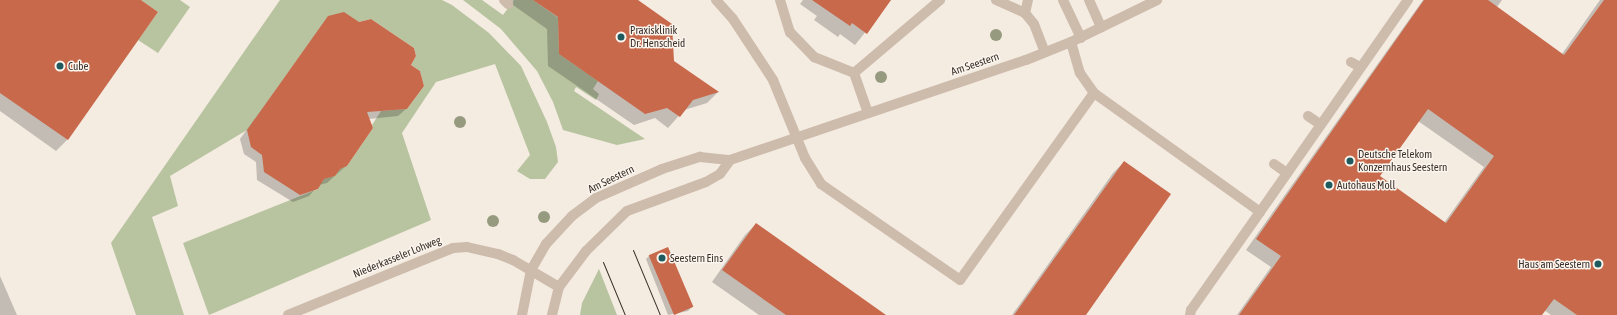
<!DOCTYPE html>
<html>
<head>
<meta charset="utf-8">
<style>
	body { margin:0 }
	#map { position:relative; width:1617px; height:315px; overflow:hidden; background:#f4ebe1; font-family:"Asap Condensed",sans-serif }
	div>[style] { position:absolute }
	.green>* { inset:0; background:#b8c4a0 }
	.shadow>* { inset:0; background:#0003 }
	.building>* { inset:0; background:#c8694b; transform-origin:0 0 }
	.minor>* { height:10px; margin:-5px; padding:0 5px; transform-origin:5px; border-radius:5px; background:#cdbbac }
	.tram>* { height:1px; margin:-0.5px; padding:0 0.5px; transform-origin:0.5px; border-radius:0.5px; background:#3b302b }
	.trees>* { width:12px; height:12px; margin:-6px; border-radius:50%; background:#969b7f }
	.dots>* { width:11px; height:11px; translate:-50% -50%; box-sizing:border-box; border:2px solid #fbf5ee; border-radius:50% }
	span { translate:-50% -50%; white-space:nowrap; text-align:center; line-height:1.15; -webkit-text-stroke:3px #fbf5ee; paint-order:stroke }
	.poi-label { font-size:11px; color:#3b302b }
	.left { translate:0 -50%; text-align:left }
	.right { translate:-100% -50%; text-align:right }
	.street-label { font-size:11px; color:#3b302b }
</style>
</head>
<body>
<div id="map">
	<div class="green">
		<i style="clip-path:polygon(141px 0,180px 0,190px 7px,158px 53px,138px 40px,158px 12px)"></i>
		<i style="clip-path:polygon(280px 0,442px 0,452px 5px,489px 33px,521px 66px,547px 122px,556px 147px,558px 162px,545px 179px,530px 179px,517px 171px,530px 155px,495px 64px,436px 82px,402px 133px,431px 220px,209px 315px,183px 243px,318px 189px,323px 179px,335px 176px,340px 169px,347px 166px,373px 128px,372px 125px,381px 111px,407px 109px,424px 86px,420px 71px,411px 65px,416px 56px,414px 48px,371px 19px,359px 22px,328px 17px,247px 130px,170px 176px,178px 206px,152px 217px,184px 315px,136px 315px,111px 243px)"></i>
		<i style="clip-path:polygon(463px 0,482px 0,503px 15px,514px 0,533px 0,560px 19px,558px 21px,559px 54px,598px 81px,593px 89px,599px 94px,596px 100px,576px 87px,574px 91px,645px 139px,617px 145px,563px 130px,553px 102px,537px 71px,501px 29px)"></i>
		<i style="clip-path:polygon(599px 269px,617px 315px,580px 315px,582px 303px)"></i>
	</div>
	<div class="shadow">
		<i style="clip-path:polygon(0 0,140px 0,157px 12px,67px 140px,56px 151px,0 111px)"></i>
		<i style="clip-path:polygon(506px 0,636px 0,673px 62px,718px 92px,707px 103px,684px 110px,668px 128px,655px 118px,634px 125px,548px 66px,547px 29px)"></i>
		<i style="clip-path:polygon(803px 0,891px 0,855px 45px,840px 34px,838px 37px,814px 20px,817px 16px,800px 4px)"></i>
		<i style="clip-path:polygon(evenodd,1423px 0,1502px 0,1497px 7px,1562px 54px,1600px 0,1617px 0,1617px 315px,1551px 315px,1544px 310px,1541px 315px,1237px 315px,1271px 267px,1246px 250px,1423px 0,1418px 121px,1484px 167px,1444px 223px,1378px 176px,1418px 121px)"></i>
		<i style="clip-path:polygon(329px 17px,410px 65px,406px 109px,398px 116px,369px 119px,346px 166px,327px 183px,319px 185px,309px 196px,293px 202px,257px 180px,256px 162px,244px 154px,240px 139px)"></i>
		<i style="clip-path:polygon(1124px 162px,1084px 315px,1012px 315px,1113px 173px)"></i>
		<i style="clip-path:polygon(756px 224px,885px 315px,759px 315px,712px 282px,745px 235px)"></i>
		<i style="clip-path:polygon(650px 255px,692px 307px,688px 311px,668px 315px,646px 259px)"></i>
		<i style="clip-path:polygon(0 276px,17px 315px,0 315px)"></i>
	</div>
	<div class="building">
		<i style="clip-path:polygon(0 0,141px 0,158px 12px,68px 140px,0 93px)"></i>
		<i style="clip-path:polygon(533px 0,638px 0,672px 24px,674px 61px,719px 92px,693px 100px,680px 117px,667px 108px,645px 114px,559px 54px,558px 17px)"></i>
		<i style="clip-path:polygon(812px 0,891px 0,867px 34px,852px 23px,850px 26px)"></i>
		<i style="clip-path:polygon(evenodd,1424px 0,1488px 0,1564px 55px,1604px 0,1617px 0,1617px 315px,1577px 315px,1554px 299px,1542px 315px,1239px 315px,1281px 256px,1256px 239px,1424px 0,1428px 109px,1494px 156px,1446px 223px,1380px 176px,1428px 109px)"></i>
		<i style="clip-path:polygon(344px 12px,359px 22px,371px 19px,414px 48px,416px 56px,411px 65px,420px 71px,424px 86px,407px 109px,367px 112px,373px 128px,347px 166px,340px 169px,335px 176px,324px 179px,318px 189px,300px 195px,264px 172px,262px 155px,251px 147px,247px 130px,328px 16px)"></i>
		<i style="clip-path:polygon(1124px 161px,1171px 194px,1086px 315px,1014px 315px)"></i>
		<i style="clip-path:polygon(756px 223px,886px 315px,786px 315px,722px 270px)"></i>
		<i style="left:668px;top:247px;width:65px;height:21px;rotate:67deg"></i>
	</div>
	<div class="minor">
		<i style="left:504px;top:0;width:6px;rotate:45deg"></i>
		<i style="left:716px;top:0;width:25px;rotate:48deg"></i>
		<i style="left:733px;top:19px;width:73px;rotate:56.7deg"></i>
		<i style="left:773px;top:80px;width:84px;rotate:67.7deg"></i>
		<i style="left:805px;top:158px;width:31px;rotate:58deg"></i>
		<i style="left:821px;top:184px;width:169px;rotate:34.6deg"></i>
		<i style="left:960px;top:280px;width:230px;rotate:-54.4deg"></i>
		<i style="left:780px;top:0;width:34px;rotate:73deg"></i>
		<i style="left:790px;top:32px;width:35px;rotate:46deg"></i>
		<i style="left:814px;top:57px;width:43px;rotate:21.8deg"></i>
		<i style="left:996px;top:0;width:32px;rotate:24deg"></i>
		<i style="left:1025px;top:13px;width:14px;rotate:51deg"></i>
		<i style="left:1034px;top:24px;width:30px;rotate:69deg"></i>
		<i style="left:1063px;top:0;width:42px;rotate:64.7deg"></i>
		<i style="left:1089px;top:0;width:30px;rotate:66deg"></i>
		<i style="left:1025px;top:13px;width:13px;rotate:-77deg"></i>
		<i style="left:1071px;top:42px;width:32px;rotate:74deg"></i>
		<i style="left:1080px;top:73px;width:24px;rotate:55deg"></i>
		<i style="left:1094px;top:93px;width:204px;rotate:35.6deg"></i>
		<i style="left:1260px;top:212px;width:120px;rotate:125.1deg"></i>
		<i style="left:1191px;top:310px;width:5px;rotate:101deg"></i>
		<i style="left:1351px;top:62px;width:10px;rotate:29deg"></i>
		<i style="left:868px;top:113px;width:42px;rotate:-109.3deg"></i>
		<i style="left:854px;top:73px;width:113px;rotate:-40.3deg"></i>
		<i style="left:1308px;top:116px;width:14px;rotate:34deg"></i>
		<i style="left:1274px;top:164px;width:16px;rotate:35deg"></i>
		<i style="left:1260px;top:212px;width:259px;rotate:-55.1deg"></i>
		<i style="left:288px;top:315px;width:178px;rotate:-22.1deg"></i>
		<i style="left:453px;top:248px;width:14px;rotate:-4deg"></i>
		<i style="left:467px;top:247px;width:32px;rotate:13deg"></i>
		<i style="left:498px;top:254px;width:16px;rotate:22deg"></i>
		<i style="left:513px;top:260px;width:53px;rotate:30.4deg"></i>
		<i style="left:522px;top:315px;width:46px;rotate:-78.7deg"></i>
		<i style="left:531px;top:270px;width:30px;rotate:-60deg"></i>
		<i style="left:546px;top:244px;width:38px;rotate:-47deg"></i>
		<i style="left:572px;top:216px;width:30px;rotate:-37deg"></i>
		<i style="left:596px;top:198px;width:72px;rotate:-23.7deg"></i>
		<i style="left:662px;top:169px;width:40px;rotate:-18deg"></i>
		<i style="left:700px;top:157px;width:30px;rotate:6deg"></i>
		<i style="left:730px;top:160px;width:312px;rotate:-18.7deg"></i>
		<i style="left:1026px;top:60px;width:48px;rotate:-21.8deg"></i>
		<i style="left:1071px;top:42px;width:96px;rotate:-26deg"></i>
		<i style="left:552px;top:315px;width:29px;rotate:-76deg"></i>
		<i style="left:559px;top:287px;width:45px;rotate:-53.1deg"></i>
		<i style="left:586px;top:251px;width:57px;rotate:-44.3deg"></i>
		<i style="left:627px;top:211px;width:84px;rotate:-20.2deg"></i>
		<i style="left:706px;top:182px;width:16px;rotate:-30deg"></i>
		<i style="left:720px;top:174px;width:17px;rotate:-54deg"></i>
	</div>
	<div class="tram">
		<i style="left:633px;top:250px;width:70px;rotate:67.4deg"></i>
		<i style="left:603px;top:262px;width:57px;rotate:67.5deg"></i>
	</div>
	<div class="trees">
		<i style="left:996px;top:35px"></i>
		<i style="left:881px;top:77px"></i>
		<i style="left:460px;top:122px"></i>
		<i style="left:544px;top:217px"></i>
		<i style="left:493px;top:221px"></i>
	</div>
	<div class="dots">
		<i style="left:621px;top:37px;background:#1f5a5e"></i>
		<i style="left:60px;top:66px;background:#1f5a5e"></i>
		<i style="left:1350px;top:161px;background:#1f5a5e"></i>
		<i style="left:1329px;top:185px;background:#1f5a5e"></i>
		<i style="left:662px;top:258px;background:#1f5a5e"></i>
		<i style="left:1598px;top:264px;background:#1f5a5e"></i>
	</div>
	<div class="poi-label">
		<span class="left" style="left:630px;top:37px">Praxisklinik<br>Dr. Henscheid</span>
		<span class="left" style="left:68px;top:66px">Cube</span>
		<span class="left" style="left:1358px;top:161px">Deutsche Telekom<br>Konzernhaus Seestern</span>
		<span class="left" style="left:1337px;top:185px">Autohaus Moll</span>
		<span class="left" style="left:670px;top:258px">Seestern Eins</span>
		<span class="right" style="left:1590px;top:264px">Haus am Seestern</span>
	</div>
	<div class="street-label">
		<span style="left:975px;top:64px;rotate:-19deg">Am Seestern</span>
		<span style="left:611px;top:179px;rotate:-26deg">Am Seestern</span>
		<span style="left:397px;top:257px;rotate:-22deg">Niederkasseler Lohweg</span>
	</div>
</div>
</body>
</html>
